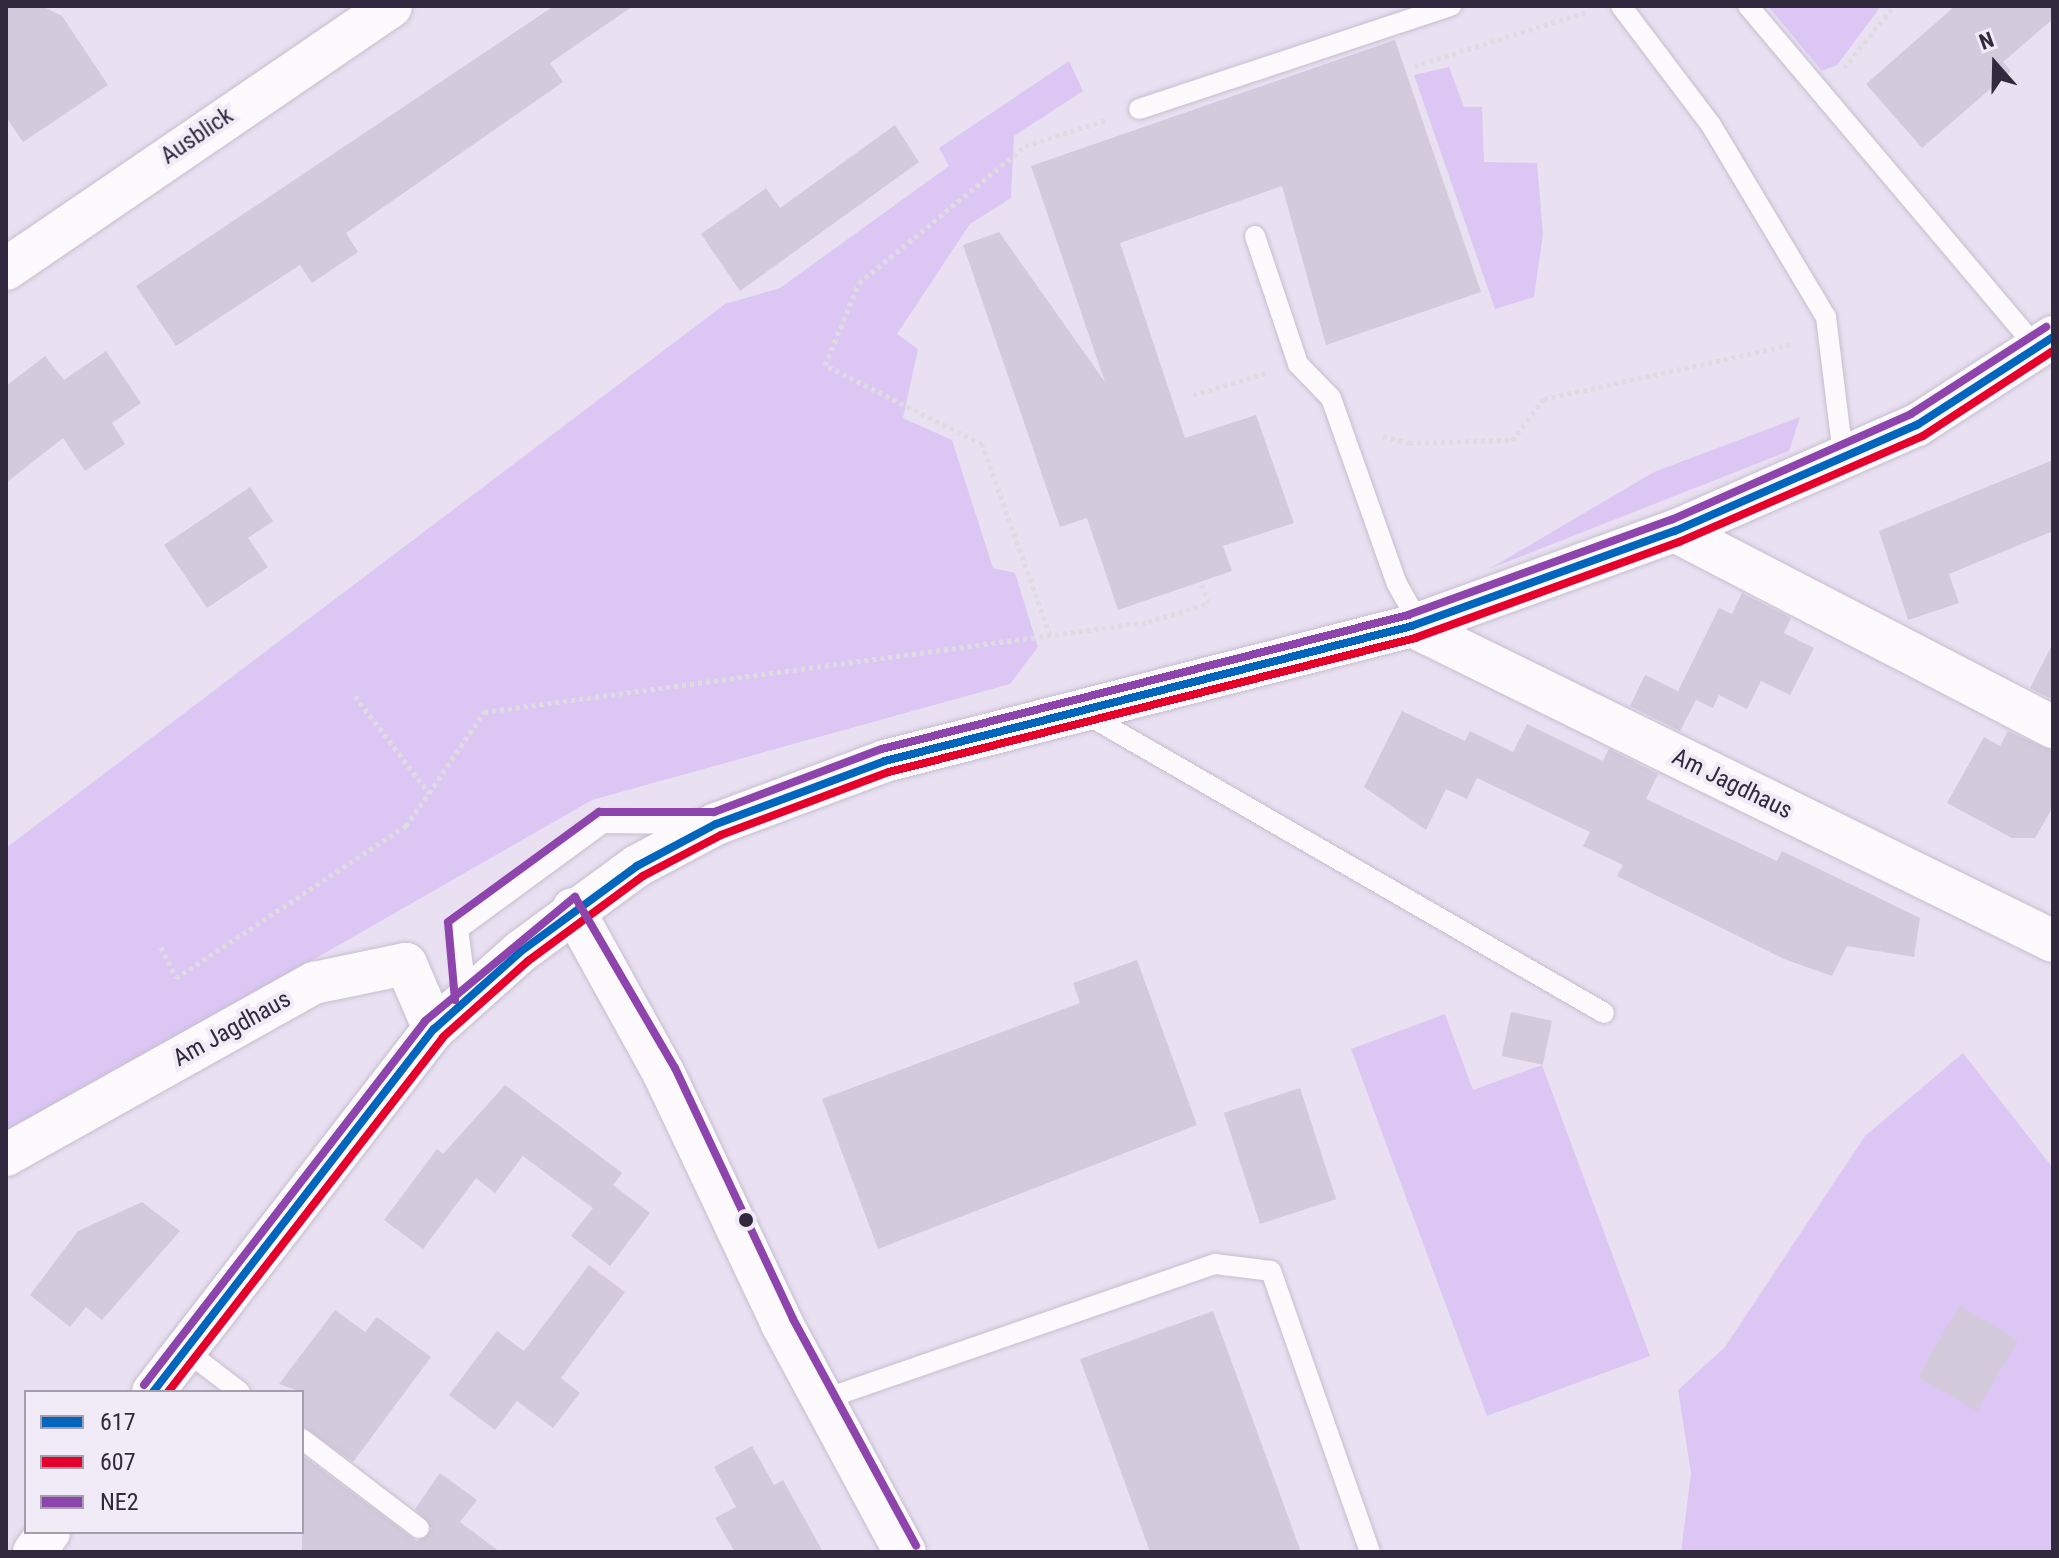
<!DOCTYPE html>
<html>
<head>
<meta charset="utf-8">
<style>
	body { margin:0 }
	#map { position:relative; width:2059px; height:1558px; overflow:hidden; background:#e9e1f2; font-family:"Roboto Condensed",sans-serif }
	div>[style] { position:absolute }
	.green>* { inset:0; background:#dcc7f4 }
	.building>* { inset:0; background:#d3cadc; transform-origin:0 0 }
	.path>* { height:5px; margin-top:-2.5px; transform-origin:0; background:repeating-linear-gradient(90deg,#dedce1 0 4px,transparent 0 8px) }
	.roads { filter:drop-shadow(0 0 2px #c6becf) drop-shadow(0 0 2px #c6becf) }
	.service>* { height:20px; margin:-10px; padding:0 10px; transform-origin:10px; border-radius:10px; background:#fcfafd }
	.minor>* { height:42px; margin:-21px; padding:0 21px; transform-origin:21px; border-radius:21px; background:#fcfafd }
	.bus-1>* { height:8px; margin:-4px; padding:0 4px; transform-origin:4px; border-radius:4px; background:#0065bd }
	.bus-2>* { height:8px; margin:-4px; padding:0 4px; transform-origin:4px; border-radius:4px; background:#e4002b }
	.bus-3>* { height:8px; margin:-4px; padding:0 4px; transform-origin:4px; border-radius:4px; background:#8e44ad }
	.dots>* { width:22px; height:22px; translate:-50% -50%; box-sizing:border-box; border:4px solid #f0ebf7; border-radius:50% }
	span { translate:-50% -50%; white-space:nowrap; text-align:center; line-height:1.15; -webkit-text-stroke:8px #f0ebf7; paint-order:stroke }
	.street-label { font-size:24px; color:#33293e }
	.frame { position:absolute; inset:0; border:8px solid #33293e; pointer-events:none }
	.legend { position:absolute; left:24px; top:1390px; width:280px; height:144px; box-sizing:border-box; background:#f0ebf7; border:2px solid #a49dad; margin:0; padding:10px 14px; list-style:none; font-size:24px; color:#33293e }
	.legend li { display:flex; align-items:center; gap:16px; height:40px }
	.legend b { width:40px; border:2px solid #a49dad }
	.north { position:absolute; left:1955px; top:24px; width:80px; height:80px; -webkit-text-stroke:6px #f0ebf7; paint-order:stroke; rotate:340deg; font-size:22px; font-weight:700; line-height:32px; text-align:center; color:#33293e }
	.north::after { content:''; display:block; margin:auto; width:28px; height:36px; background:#33293e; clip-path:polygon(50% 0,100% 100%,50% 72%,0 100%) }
</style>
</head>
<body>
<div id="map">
	<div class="green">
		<i style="clip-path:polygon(1768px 6px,1881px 6px,1837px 65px,1822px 71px)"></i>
		<i style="clip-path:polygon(1069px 61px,1083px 91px,1014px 136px,1011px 198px,970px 224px,897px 334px,918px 349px,903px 418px,952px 440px,993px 568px,1015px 573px,1038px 647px,1010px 684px,592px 800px,6px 1136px,6px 848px,725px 304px,780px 288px,949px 166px,939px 148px)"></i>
		<i style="clip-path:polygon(1449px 67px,1464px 107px,1482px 107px,1484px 162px,1537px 163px,1543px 234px,1534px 297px,1495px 309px,1414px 75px)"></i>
		<i style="clip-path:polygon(1800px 417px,1789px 451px,1489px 569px,1654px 472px)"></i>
		<i style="clip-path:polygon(1445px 1014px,1473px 1090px,1542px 1065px,1650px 1356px,1487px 1416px,1351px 1049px)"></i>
		<i style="clip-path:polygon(1963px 1053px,2053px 1168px,2053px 1552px,1681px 1552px,1691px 1473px,1678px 1390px,1725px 1347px,1865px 1136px)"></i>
	</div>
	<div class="building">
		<i style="clip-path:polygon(6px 6px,42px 6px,62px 16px,108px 85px,23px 142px,6px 117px)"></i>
		<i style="clip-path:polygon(554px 6px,633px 6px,550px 63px,563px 82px,346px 233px,358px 252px,312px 283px,300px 265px,176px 346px,136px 286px)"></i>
		<i style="clip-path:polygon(1955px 6px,2053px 6px,2053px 19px,2003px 62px,2011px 71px,1922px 148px,1866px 84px)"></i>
		<i style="clip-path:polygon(1395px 40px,1481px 292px,1326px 345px,1282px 186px,1120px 243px,1185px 438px,1256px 415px,1294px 523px,1223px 546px,1232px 571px,1118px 610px,1087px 518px,1060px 527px,963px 245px,999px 232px,1105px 382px,1031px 166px)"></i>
		<i style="clip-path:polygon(895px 125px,919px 162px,740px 291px,701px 234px,766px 188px,780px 208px)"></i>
		<i style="clip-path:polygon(106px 351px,141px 403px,112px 423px,125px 444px,85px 471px,63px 438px,6px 483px,6px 386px,45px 356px,64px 380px)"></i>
		<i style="clip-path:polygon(2053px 460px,2053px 531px,1949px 574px,1959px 603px,1908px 620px,1879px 531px)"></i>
		<i style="clip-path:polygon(250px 487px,273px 521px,248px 538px,268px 567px,207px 608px,164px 545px)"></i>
		<i style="clip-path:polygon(1742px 593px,1791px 618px,1784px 633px,1814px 648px,1790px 695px,1761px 681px,1747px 709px,1719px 695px,1713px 708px,1696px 700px,1680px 731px,1630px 706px,1645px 675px,1678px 691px,1719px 608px,1732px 614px)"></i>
		<i style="clip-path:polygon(2053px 643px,2053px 700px,2030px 688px)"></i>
		<i style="clip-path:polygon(1402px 711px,1465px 741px,1470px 731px,1513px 752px,1527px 724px,1603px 761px,1609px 749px,1658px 774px,1646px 799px,1777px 861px,1782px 851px,1920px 918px,1914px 957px,1847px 946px,1832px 976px,1784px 959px,1617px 876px,1623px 865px,1583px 846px,1590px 832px,1477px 778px,1467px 799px,1446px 789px,1426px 830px,1364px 787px)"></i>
		<i style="clip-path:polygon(2008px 731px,2053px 751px,2053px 807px,2035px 838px,2012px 838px,1947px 803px,1984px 737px,2000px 746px)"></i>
		<i style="clip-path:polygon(1137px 960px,1197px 1125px,878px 1249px,822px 1099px,1080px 1003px,1073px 983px)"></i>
		<i style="left:1511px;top:1012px;width:42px;height:45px;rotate:12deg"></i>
		<i style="clip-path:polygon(505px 1085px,622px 1173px,613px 1185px,650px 1213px,610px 1266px,571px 1236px,593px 1208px,523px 1156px,495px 1193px,476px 1178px,423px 1249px,384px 1220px,437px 1149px,443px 1154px)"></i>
		<i style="left:1300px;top:1088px;width:117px;height:80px;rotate:72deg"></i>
		<i style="clip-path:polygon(142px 1202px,180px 1231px,102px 1320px,86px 1307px,70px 1327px,30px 1295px,78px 1231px)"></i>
		<i style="clip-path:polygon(589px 1265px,625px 1292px,561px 1378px,580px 1393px,553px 1428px,517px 1401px,495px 1430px,449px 1395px,497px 1331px,524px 1351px)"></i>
		<i style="left:1959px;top:1306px;width:68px;height:82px;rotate:30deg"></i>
		<i style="clip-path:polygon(335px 1310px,365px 1332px,377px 1317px,431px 1357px,353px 1462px,302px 1426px,302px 1392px,279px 1384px)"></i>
		<i style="clip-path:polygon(1213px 1311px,1301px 1552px,1150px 1552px,1080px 1359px)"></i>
		<i style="clip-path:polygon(752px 1446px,774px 1485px,783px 1480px,823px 1552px,735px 1552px,715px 1518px,736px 1507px,714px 1467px)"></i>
		<i style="clip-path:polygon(302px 1455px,417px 1541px,432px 1529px,415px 1509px,440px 1473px,477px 1500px,460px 1522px,500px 1552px,302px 1552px)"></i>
	</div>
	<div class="path">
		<i style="left:1414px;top:66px;width:183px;rotate:-17.4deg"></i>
		<i style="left:1844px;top:68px;width:80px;rotate:-51.1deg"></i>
		<i style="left:1193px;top:395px;width:76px;rotate:-16.8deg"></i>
		<i style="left:1383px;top:436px;width:27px;rotate:15deg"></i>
		<i style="left:1409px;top:443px;width:103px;rotate:-1.7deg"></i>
		<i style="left:1512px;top:440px;width:52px;rotate:-52deg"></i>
		<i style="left:1544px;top:399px;width:256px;rotate:-12.4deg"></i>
		<i style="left:1050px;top:635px;width:203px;rotate:-109.6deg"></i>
		<i style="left:982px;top:444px;width:176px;rotate:-153.3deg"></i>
		<i style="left:825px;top:365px;width:89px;rotate:-67.5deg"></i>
		<i style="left:859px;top:283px;width:215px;rotate:-39.5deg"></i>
		<i style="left:1025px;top:146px;width:85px;rotate:-17.8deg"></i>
		<i style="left:355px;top:696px;width:122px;rotate:52.7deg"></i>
		<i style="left:429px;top:793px;width:98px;rotate:-55.8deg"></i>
		<i style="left:484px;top:712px;width:670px;rotate:-7.72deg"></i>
		<i style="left:1148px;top:622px;width:64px;rotate:-17.3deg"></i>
		<i style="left:1209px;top:603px;width:24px;rotate:-112deg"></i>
		<i style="left:161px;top:947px;width:34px;rotate:64deg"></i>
		<i style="left:176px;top:978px;width:276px;rotate:-33.5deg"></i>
		<i style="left:406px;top:826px;width:40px;rotate:-55.1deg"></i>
	</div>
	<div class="roads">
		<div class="service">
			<i style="left:1621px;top:6px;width:149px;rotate:52.9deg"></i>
			<i style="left:1711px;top:125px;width:224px;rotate:59.1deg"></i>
			<i style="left:1826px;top:317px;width:140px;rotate:83deg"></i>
			<i style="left:1748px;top:6px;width:451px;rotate:49.8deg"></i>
			<i style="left:1139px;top:109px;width:329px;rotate:-18.3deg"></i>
			<i style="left:1255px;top:236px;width:135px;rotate:71.4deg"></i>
			<i style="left:1298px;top:364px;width:47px;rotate:45.9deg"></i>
			<i style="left:1331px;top:398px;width:197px;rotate:70.5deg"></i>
			<i style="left:1397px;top:584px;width:45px;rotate:60.6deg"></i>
			<i style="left:1086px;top:714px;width:598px;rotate:29.99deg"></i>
			<i style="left:467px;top:998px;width:70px;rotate:-97.4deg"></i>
			<i style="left:458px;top:929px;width:180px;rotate:-36.2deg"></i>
			<i style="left:603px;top:823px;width:93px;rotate:0.6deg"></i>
			<i style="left:185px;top:1350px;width:69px;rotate:37.4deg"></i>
			<i style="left:822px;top:1400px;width:416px;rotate:-19.1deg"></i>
			<i style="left:1215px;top:1264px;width:56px;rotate:7.1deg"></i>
			<i style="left:1271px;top:1271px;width:298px;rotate:70.6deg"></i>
			<i style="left:302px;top:1439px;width:147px;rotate:37.3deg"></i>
		</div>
		<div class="minor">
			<i style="left:6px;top:269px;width:466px;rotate:-34.3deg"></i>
			<i style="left:1675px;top:531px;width:426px;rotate:27.4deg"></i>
			<i style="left:1412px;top:626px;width:714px;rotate:26.17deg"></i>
			<i style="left:573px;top:909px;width:188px;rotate:61.1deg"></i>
			<i style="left:664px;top:1074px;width:276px;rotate:64.7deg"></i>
			<i style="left:782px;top:1324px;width:259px;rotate:61.7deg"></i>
			<i style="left:6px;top:1155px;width:353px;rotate:-29.2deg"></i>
			<i style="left:314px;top:983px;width:94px;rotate:-11.7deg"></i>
			<i style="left:406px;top:964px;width:71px;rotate:66.7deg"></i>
			<i style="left:153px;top:1392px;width:459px;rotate:-52.3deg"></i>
			<i style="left:434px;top:1029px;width:115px;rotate:-41.8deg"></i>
			<i style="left:520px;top:952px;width:145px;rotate:-36.3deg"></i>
			<i style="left:637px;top:866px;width:89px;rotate:-28deg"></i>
			<i style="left:716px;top:824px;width:180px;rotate:-20.4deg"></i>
			<i style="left:885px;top:761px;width:544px;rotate:-14.37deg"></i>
			<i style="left:1412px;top:626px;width:280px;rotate:-19.9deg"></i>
			<i style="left:1675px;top:531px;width:264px;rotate:-23.7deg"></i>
			<i style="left:1917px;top:425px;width:162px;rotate:-32.9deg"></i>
			<i style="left:34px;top:1552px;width:25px;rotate:-53deg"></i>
		</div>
	</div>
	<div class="bus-1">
		<i style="left:153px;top:1392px;width:459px;rotate:-52.3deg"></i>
		<i style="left:434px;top:1029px;width:115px;rotate:-41.8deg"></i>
		<i style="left:520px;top:952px;width:145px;rotate:-36.3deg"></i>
		<i style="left:637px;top:866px;width:89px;rotate:-28deg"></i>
		<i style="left:716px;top:824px;width:180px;rotate:-20.4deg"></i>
		<i style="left:885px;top:761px;width:544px;rotate:-14.37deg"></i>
		<i style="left:1412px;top:626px;width:280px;rotate:-19.9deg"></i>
		<i style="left:1675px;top:531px;width:264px;rotate:-23.7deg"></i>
		<i style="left:1917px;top:425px;width:162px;rotate:-32.9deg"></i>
	</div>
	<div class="bus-2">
		<i style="left:168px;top:1392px;width:449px;rotate:-52.2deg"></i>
		<i style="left:443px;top:1037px;width:114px;rotate:-41.8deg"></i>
		<i style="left:528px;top:961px;width:143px;rotate:-36.5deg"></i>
		<i style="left:643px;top:876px;width:88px;rotate:-27.7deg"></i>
		<i style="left:721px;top:835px;width:179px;rotate:-20.6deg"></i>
		<i style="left:889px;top:772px;width:543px;rotate:-14.29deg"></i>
		<i style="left:1415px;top:638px;width:281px;rotate:-20deg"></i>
		<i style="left:1679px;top:542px;width:266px;rotate:-23.5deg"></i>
		<i style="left:1923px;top:436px;width:155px;rotate:-33.2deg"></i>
	</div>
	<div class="bus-3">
		<i style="left:455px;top:1000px;width:78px;rotate:-95.1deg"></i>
		<i style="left:448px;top:922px;width:187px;rotate:-36.1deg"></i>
		<i style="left:599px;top:812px;width:115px"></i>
		<i style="left:714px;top:812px;width:179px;rotate:-20.6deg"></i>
		<i style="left:882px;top:749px;width:543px;rotate:-14.29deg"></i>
		<i style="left:1408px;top:615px;width:280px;rotate:-19.9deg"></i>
		<i style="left:1671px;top:520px;width:262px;rotate:-23.8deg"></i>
		<i style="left:1911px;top:414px;width:161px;rotate:-32.8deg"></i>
		<i style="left:144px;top:1385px;width:460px;rotate:-52.3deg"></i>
		<i style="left:425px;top:1021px;width:195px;rotate:-39.6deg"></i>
		<i style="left:575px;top:897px;width:198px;rotate:59.7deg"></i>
		<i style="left:675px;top:1068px;width:277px;rotate:64.8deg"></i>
		<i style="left:793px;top:1319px;width:258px;rotate:61.5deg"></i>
	</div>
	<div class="dots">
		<i style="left:746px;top:1220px;background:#33293e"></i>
	</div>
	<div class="street-label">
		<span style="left:197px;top:136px;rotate:-34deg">Ausblick</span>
		<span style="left:1732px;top:784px;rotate:26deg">Am Jagdhaus</span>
		<span style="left:232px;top:1029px;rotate:-29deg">Am Jagdhaus</span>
	</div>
	<div class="frame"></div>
	<ul class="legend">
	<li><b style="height:10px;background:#0065bd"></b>617</li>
	<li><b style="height:10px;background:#e4002b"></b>607</li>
	<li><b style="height:10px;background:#8e44ad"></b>NE2</li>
	</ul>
	<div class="north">N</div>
</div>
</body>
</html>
